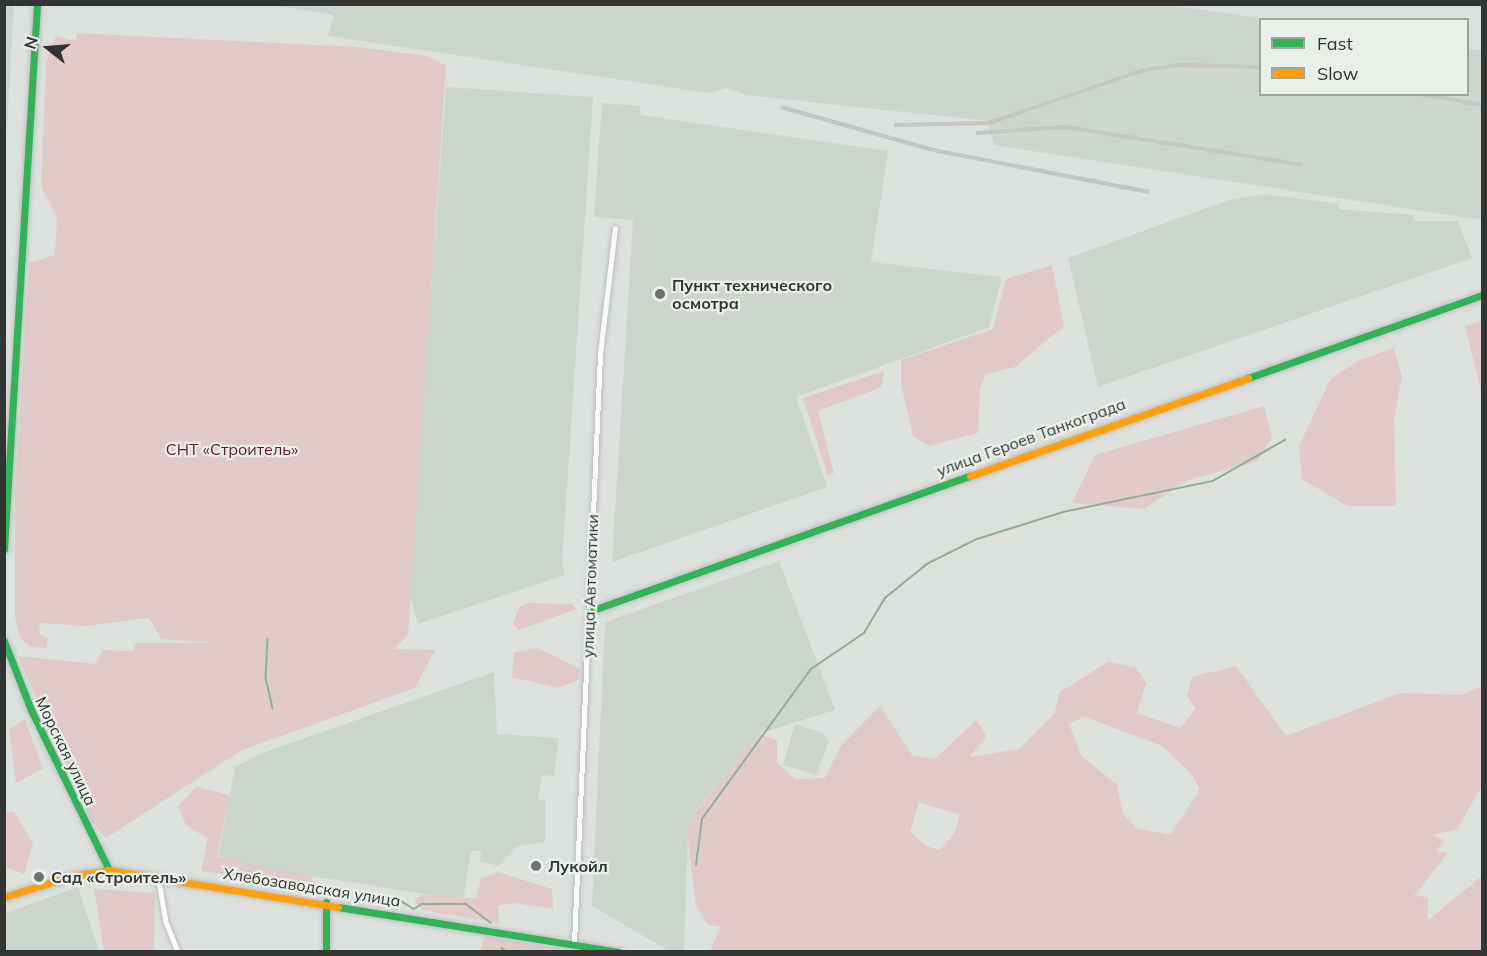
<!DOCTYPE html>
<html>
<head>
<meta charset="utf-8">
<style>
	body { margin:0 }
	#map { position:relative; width:1487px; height:956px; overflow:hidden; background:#dde1de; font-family:Mulish,sans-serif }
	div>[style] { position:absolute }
	.built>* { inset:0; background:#ccd5ce }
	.green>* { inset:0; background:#e1caca }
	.stream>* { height:1.5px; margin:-0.75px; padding:0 0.75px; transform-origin:0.75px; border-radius:0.75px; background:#92b097 }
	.roads { filter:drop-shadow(0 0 2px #bdbfbd) drop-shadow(0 0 2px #bdbfbd) }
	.street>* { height:4.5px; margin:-2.25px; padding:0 2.25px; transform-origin:2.25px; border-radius:2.25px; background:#fafafa }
	.fast>* { height:7px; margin:-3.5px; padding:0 3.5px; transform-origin:3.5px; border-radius:3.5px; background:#30b455 }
	.slow>* { height:7px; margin:-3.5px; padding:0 3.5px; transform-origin:3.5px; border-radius:3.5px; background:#ff9f0a }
	.rail>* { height:4px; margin-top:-2px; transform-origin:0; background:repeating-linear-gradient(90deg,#eaefea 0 4.5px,#c4c5c4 0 9px); box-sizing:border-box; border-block:2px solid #c4c5c4 }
	.dots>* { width:16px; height:16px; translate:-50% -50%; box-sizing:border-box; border:3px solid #eaefea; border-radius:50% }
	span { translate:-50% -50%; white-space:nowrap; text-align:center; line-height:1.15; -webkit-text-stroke:4.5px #eaefea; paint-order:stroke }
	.poi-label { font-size:16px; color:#323533; font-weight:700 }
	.left { translate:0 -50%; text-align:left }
	.street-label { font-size:16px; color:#323533 }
	.park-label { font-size:16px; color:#601b27 }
	.frame { position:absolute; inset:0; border:6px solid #323533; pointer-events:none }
	.legend { position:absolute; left:1259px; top:18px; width:210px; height:78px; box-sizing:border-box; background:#eaefea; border:2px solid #a0a5a1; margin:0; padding:8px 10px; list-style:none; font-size:18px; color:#323533 }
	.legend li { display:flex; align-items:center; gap:12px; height:30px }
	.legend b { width:30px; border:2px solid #a0a5a1 }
	.north { position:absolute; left:18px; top:18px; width:60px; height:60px; -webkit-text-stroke:4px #eaefea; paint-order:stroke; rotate:287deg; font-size:16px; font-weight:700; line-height:24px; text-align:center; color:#323533 }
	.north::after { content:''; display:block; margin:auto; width:21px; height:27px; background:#323533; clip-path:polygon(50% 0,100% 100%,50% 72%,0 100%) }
</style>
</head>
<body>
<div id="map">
	<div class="built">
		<i style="clip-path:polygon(5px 4px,14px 5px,5px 159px,4px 5px)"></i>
		<i style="clip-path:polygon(271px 5px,1167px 5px,1268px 19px,1260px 20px,1260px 94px,1468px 94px,1468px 49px,1482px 51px,1482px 220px,994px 145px,988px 121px,746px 95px,728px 88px,709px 93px,328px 36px,334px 15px)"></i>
		<i style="clip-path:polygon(446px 87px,593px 97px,562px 561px,565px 575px,418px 624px,409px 593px)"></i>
		<i style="clip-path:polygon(602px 103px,640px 106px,641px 115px,888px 151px,871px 262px,1002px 277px,989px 327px,796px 397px,827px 487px,612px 562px,633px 220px,594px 217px)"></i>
		<i style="clip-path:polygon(1265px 194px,1338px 204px,1339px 209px,1413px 215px,1415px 221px,1458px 221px,1472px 258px,1098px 387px,1068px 258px,1229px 200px)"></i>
		<i style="clip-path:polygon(779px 561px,835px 710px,761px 733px,697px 809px,688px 833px,684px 951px,669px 951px,592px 906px,605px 622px)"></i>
		<i style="clip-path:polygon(494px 672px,497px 734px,559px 738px,554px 776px,542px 775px,538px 799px,545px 800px,545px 842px,518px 846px,498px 866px,480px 861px,482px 851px,471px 851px,463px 900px,222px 862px,219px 854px,235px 767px,262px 753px)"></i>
		<i style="clip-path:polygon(795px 724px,822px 733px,829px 741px,816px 775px,783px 765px)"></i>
		<i style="clip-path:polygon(78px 887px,99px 951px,5px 951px,5px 913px)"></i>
	</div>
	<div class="green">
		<i style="clip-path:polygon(77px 33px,357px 47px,428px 56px,446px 66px,408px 635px,394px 649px,435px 650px,415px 688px,242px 750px,106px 838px,90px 819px,18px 656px,95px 664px,103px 650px,133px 651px,135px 643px,214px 643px,161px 639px,149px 618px,85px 626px,40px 623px,39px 634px,48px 639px,47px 648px,30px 647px,20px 638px,15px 618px,15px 496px,29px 263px,55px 255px,57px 217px,41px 187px,46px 63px,56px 36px,76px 41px)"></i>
		<i style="clip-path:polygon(1052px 265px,1064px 326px,1015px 367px,986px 374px,980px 388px,978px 433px,929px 446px,913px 436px,901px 385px,901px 360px,993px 329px,1006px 279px)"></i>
		<i style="clip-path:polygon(1482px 320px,1482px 394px,1465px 326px)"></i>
		<i style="clip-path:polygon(1394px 348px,1402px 376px,1394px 419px,1396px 506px,1347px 506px,1302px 479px,1299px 446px,1330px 380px,1357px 361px)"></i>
		<i style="clip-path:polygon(884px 371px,882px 387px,818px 411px,834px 473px,828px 476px,803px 398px)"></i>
		<i style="clip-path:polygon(1264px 406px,1272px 438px,1256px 462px,1188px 480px,1144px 509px,1072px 503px,1095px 455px)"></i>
		<i style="clip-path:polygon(529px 603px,572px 604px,576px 609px,519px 630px,513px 624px,519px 607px)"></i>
		<i style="clip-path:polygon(538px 648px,580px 669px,578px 680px,558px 688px,512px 677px,514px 652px)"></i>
		<i style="clip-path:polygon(evenodd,1108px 662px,1136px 667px,1146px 683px,1137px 713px,1180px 728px,1196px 709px,1187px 696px,1192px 677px,1236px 666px,1286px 736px,1400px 693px,1461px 695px,1482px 686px,1482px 786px,1457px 829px,1432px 835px,1444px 840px,1436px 851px,1448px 853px,1414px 896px,1428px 897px,1428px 920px,1482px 876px,1482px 951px,710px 951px,721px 927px,707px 924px,696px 905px,687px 833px,698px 809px,760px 734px,777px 740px,777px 763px,795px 779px,825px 778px,840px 747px,880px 706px,912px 755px,935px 759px,976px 720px,987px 736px,969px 757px,1019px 749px,1054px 714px,1060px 692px,1108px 662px,1085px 717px,1162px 746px,1190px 772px,1200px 789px,1170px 835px,1136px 828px,1123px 814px,1117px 784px,1082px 757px,1069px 724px,1085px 717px,1108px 662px,919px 802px,960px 815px,955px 832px,940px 850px,926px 846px,910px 832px,919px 802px)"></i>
		<i style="clip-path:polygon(25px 719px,43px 769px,16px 783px,9px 729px)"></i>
		<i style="clip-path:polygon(196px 787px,230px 795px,217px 857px,313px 877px,311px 886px,201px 871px,208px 839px,186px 825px,178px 806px)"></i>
		<i style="clip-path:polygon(5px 812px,14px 812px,33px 843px,24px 874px,5px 867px)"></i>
		<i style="clip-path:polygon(498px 872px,552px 889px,553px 909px,514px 903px,498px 906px,499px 923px,423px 910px,414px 901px,420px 895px,476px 899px,481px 878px)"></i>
		<i style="clip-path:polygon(94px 889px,155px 893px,154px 951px,104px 951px)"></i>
		<i style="clip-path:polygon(485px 936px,574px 951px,480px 951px)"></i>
	</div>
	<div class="stream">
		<i style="left:268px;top:639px;width:39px;rotate:93deg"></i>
		<i style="left:266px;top:678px;width:31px;rotate:77deg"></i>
		<i style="left:696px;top:865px;width:46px;rotate:-82.6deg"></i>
		<i style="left:702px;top:819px;width:185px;rotate:-54deg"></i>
		<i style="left:811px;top:669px;width:64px;rotate:-34.2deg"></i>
		<i style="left:864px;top:633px;width:41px;rotate:-59deg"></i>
		<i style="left:885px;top:598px;width:54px;rotate:-39deg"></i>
		<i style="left:927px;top:564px;width:56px;rotate:-26.6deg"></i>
		<i style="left:977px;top:539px;width:90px;rotate:-17.4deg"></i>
		<i style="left:1063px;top:512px;width:153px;rotate:-11.7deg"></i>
		<i style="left:1213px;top:481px;width:83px;rotate:-29.7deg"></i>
		<i style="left:401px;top:901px;width:15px;rotate:32deg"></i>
		<i style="left:414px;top:909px;width:9px;rotate:-32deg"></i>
		<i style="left:422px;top:904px;width:44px"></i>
		<i style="left:466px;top:904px;width:31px;rotate:37deg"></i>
		<i style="left:502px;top:948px;width:6px;rotate:39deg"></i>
	</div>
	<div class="roads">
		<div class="street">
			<i style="left:158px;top:876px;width:47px;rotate:80.1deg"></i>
			<i style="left:166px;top:922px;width:32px;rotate:68deg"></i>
			<i style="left:574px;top:943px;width:590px;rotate:-87.47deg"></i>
			<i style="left:600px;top:354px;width:126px;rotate:-83.2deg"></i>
		</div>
		<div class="fast">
			<i style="left:1248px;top:378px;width:248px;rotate:-19.5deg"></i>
			<i style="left:4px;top:549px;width:546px;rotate:-86.53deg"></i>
			<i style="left:590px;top:611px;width:403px;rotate:-19.6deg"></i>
			<i style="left:4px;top:641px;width:74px;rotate:68.6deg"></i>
			<i style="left:31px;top:710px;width:178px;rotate:64deg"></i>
			<i style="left:326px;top:902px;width:50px;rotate:90deg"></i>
			<i style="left:338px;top:907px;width:284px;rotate:9.1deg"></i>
		</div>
		<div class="slow">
			<i style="left:970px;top:476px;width:295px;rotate:-19.4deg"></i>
			<i style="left:4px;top:897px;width:66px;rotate:-17.6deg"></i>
			<i style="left:67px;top:877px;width:43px;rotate:-9.5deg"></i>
			<i style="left:109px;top:870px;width:232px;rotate:9.2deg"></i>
		</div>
	</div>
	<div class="rail">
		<i style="left:1422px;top:94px;width:61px;rotate:10.4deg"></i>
		<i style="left:781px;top:107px;width:158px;rotate:15.8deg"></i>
		<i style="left:933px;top:150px;width:220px;rotate:11deg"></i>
		<i style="left:894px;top:125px;width:95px;rotate:-1.2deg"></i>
		<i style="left:989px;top:123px;width:164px;rotate:-18.9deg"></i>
		<i style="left:1144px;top:70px;width:34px;rotate:-8deg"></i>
		<i style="left:1178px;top:65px;width:82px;rotate:1.4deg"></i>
		<i style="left:976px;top:133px;width:90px;rotate:-3.8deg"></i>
		<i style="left:1066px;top:127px;width:240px;rotate:9.1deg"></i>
	</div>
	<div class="dots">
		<i style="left:660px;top:294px;background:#6e716f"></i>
		<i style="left:536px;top:866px;background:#6e716f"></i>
		<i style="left:39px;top:877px;background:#6e716f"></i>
	</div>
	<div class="poi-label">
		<span class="left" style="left:672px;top:294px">Пункт технического<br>осмотра</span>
		<span class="left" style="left:548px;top:866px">Лукойл</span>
		<span class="left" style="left:51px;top:877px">Сад «Строитель»</span>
	</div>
	<div class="street-label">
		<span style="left:1031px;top:437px;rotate:-20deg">улица Героев Танкограда</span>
		<span style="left:590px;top:586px;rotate:-88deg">улица Автоматики</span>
		<span style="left:66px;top:751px;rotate:64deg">Морская улица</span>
		<span style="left:312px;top:887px;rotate:9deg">Хлебозаводская улица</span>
	</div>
	<div class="park-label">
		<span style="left:232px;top:449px">СНТ «Строитель»</span>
	</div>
	<div class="frame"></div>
	<ul class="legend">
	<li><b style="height:8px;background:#30b455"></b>Fast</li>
	<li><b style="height:8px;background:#ff9f0a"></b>Slow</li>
	</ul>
	<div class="north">N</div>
</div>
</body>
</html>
